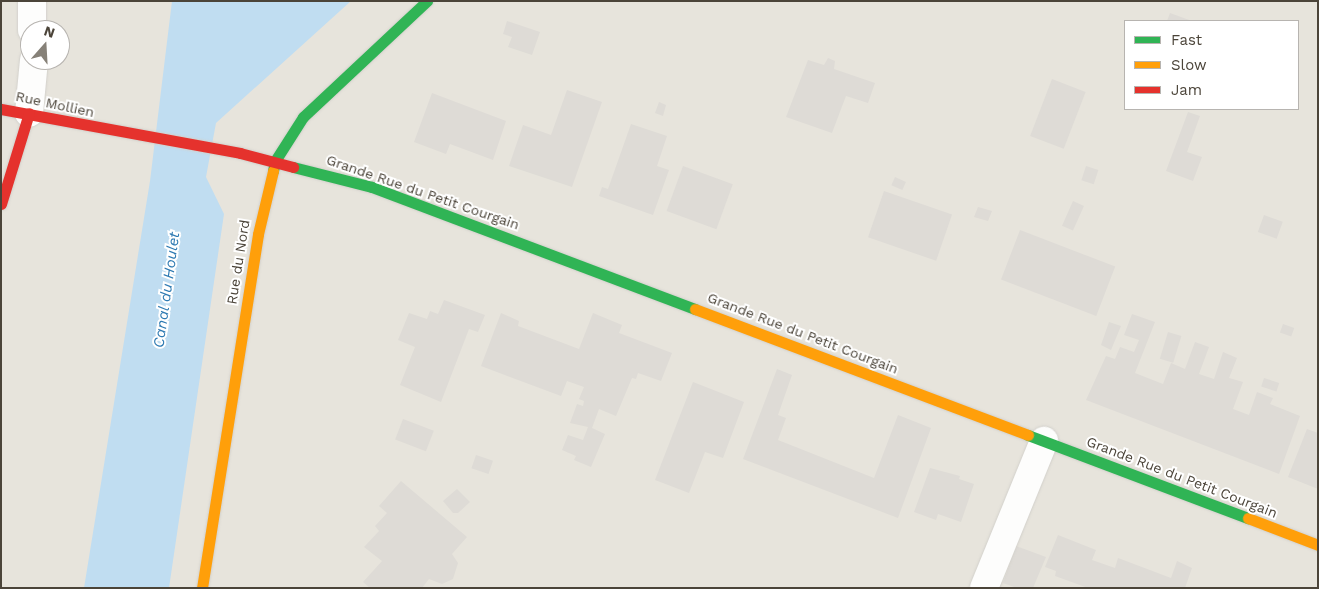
<!DOCTYPE html>
<html>
<head>
<meta charset="utf-8">
<style>
	body { margin:0 }
	#map { position:relative; width:1319px; height:589px; overflow:hidden; background:#f4f2ee; font-family:"Work Sans",sans-serif }
	div>[style] { position:absolute }
	.residential>* { inset:0; background:#e7e4dc }
	.water>* { inset:0; background:#c0ddf1 }
	.building>* { inset:0; background:#dedbd6; transform-origin:0 0 }
	.roads { filter:drop-shadow(0 0 1px #d2d0cb) drop-shadow(0 0 1px #d2d0cb) }
	.street>* { height:28px; margin:-14px; padding:0 14px; transform-origin:14px; border-radius:14px; background:#fdfdfc }
	.fast>* { height:11px; margin:-5.5px; padding:0 5.5px; transform-origin:5.5px; border-radius:5.5px; background:#30b455 }
	.slow>* { height:11px; margin:-5.5px; padding:0 5.5px; transform-origin:5.5px; border-radius:5.5px; background:#ff9f0a }
	.jam>* { height:11px; margin:-5.5px; padding:0 5.5px; transform-origin:5.5px; border-radius:5.5px; background:#e5322d }
	span { translate:-50% -50%; white-space:nowrap; text-align:center; line-height:1.15; -webkit-text-stroke:4px #fff; paint-order:stroke }
	.street-label { font-size:14px; color:#4b4439 }
	.water-label { font-size:15px; color:#2e7ab2; font-style:italic }
	.frame { position:absolute; inset:0; border:2px solid #4b4439; pointer-events:none }
	.legend { position:absolute; left:1124px; top:20px; width:175px; height:90px; box-sizing:border-box; background:#fff; border:1px solid #b7b4b0; margin:0; padding:6px 9px; list-style:none; font-size:15px; color:#4b4439 }
	.legend li { display:flex; align-items:center; gap:10px; height:25px }
	.legend b { width:25px; border:1px solid #b7b4b0 }
	.north { position:absolute; left:20px; top:20px; width:50px; height:50px; box-sizing:border-box; background:#fff; border:1px solid #b7b4b0; border-radius:50%; rotate:19deg; font-size:14px; font-weight:700; line-height:20px; text-align:center; color:#4b4439 }
	.north::after { content:''; display:block; margin:auto; width:18px; height:22px; background:#868178; clip-path:polygon(50% 0,100% 100%,50% 72%,0 100%) }
</style>
</head>
<body>
<div id="map">
	<div class="residential">
		<i style="clip-path:polygon(evenodd,1px 1px,1318px 1px,1318px 588px,1px 588px,1px 1px,1125px 21px,1298px 21px,1298px 109px,1125px 109px,1125px 21px,1px 1px,30px 30px,60px 30px,60px 60px,30px 60px,30px 30px)"></i>
	</div>
	<div class="water">
		<i style="clip-path:polygon(172px 1px,351px 1px,216px 123px,206px 177px,224px 214px,169px 588px,84px 588px,150px 181px)"></i>
	</div>
	<div class="building">
		<i style="clip-path:polygon(1170px 13px,1192px 21px,1167px 21px)"></i>
		<i style="clip-path:polygon(507px 21px,540px 32px,532px 55px,508px 47px,512px 37px,503px 34px)"></i>
		<i style="clip-path:polygon(828px 58px,835px 61px,834px 69px,875px 83px,868px 103px,846px 96px,832px 133px,786px 117px,808px 60px,824px 65px)"></i>
		<i style="left:1052px;top:79px;width:36px;height:61px;rotate:21deg"></i>
		<i style="clip-path:polygon(567px 90px,602px 102px,572px 187px,509px 166px,523px 125px,551px 135px)"></i>
		<i style="clip-path:polygon(432px 93px,506px 121px,493px 160px,450px 144px,446px 154px,414px 142px)"></i>
		<i style="clip-path:polygon(659px 102px,666px 105px,663px 116px,655px 113px)"></i>
		<i style="clip-path:polygon(1188px 112px,1200px 116px,1187px 152px,1202px 157px,1193px 181px,1166px 171px)"></i>
		<i style="clip-path:polygon(631px 124px,667px 136px,657px 166px,669px 170px,653px 215px,599px 196px,602px 187px,608px 189px)"></i>
		<i style="left:683px;top:166px;width:53px;height:48px;rotate:20deg"></i>
		<i style="left:1086px;top:166px;width:13px;height:15px;rotate:18deg"></i>
		<i style="left:895px;top:177px;width:12px;height:9px;rotate:24deg"></i>
		<i style="left:884px;top:191px;width:72px;height:49px;rotate:19deg"></i>
		<i style="left:1073px;top:201px;width:12px;height:27px;rotate:24deg"></i>
		<i style="clip-path:polygon(978px 207px,992px 211px,988px 221px,974px 217px)"></i>
		<i style="left:1264px;top:215px;width:20px;height:18px;rotate:20deg"></i>
		<i style="left:1020px;top:230px;width:102px;height:53px;rotate:21deg"></i>
		<i style="clip-path:polygon(444px 300px,485px 315px,478px 332px,469px 329px,441px 402px,400px 385px,415px 347px,398px 340px,409px 313px,427px 319px,430px 311px,438px 314px)"></i>
		<i style="clip-path:polygon(501px 313px,519px 321px,518px 326px,579px 349px,593px 313px,622px 325px,619px 333px,672px 353px,661px 381px,638px 373px,636px 379px,632px 378px,616px 416px,599px 409px,592px 428px,605px 434px,591px 467px,574px 460px,576px 456px,562px 450px,568px 435px,583px 440px,588px 427px,570px 423px,577px 404px,583px 406px,584px 401px,579px 399px,584px 387px,567px 381px,561px 396px,481px 366px)"></i>
		<i style="clip-path:polygon(1132px 314px,1155px 322px,1135px 373px,1163px 384px,1171px 363px,1185px 369px,1195px 342px,1209px 347px,1199px 374px,1214px 379px,1223px 352px,1237px 358px,1229px 378px,1243px 382px,1233px 409px,1249px 415px,1257px 392px,1273px 398px,1270px 404px,1300px 416px,1279px 474px,1086px 400px,1106px 356px,1115px 359px,1120px 347px,1134px 352px,1139px 340px,1124px 335px)"></i>
		<i style="clip-path:polygon(1109px 322px,1121px 326px,1111px 350px,1101px 345px)"></i>
		<i style="left:1283px;top:324px;width:12px;height:9px;rotate:20deg"></i>
		<i style="left:1168px;top:332px;width:14px;height:28px;rotate:17deg"></i>
		<i style="clip-path:polygon(777px 369px,792px 375px,778px 415px,786px 418px,778px 440px,874px 478px,898px 415px,931px 428px,898px 518px,743px 459px)"></i>
		<i style="left:1264px;top:378px;width:16px;height:9px;rotate:18deg"></i>
		<i style="clip-path:polygon(693px 382px,744px 402px,723px 458px,705px 452px,689px 493px,655px 480px)"></i>
		<i style="left:403px;top:419px;width:33px;height:22px;rotate:21deg"></i>
		<i style="clip-path:polygon(1307px 429px,1318px 433px,1318px 489px,1288px 477px)"></i>
		<i style="left:476px;top:455px;width:18px;height:14px;rotate:19deg"></i>
		<i style="clip-path:polygon(930px 468px,960px 476px,959px 479px,974px 484px,961px 522px,938px 514px,936px 520px,914px 512px)"></i>
		<i style="clip-path:polygon(401px 481px,467px 537px,452px 554px,458px 563px,453px 579px,442px 584px,429px 579px,422px 588px,370px 588px,363px 582px,382px 561px,364px 547px,379px 531px,375px 526px,387px 513px,379px 506px)"></i>
		<i style="clip-path:polygon(457px 489px,470px 502px,458px 513px,453px 513px,443px 501px)"></i>
		<i style="clip-path:polygon(1058px 535px,1096px 550px,1092px 560px,1115px 568px,1118px 558px,1171px 578px,1177px 561px,1192px 568px,1185px 588px,1088px 588px,1055px 576px,1056px 571px,1045px 567px)"></i>
		<i style="clip-path:polygon(1016px 546px,1046px 557px,1033px 588px,1017px 588px,1003px 583px)"></i>
	</div>
	<div class="roads">
		<div class="street">
			<i style="left:32px;top:1px;width:29px;rotate:90deg"></i>
			<i style="left:29px;top:113px;width:53px;rotate:-84.6deg"></i>
			<i style="left:984px;top:588px;width:159px;rotate:-67.8deg"></i>
		</div>
		<div class="fast">
			<i style="left:293px;top:167px;width:81px;rotate:14.2deg"></i>
			<i style="left:372px;top:187px;width:345px;rotate:20.7deg"></i>
			<i style="left:273px;top:171px;width:10px;rotate:-79deg"></i>
			<i style="left:275px;top:161px;width:52px;rotate:-57.5deg"></i>
			<i style="left:303px;top:117px;width:170px;rotate:-43.1deg"></i>
			<i style="left:1028px;top:435px;width:235px;rotate:20.7deg"></i>
		</div>
		<div class="slow">
			<i style="left:695px;top:309px;width:356px;rotate:20.7deg"></i>
			<i style="left:1248px;top:518px;width:75px;rotate:21.1deg"></i>
			<i style="left:202px;top:588px;width:358px;rotate:-81deg"></i>
			<i style="left:258px;top:234px;width:65px;rotate:-76.6deg"></i>
		</div>
		<div class="jam">
			<i style="left:1px;top:109px;width:243px;rotate:10.4deg"></i>
			<i style="left:240px;top:153px;width:55px;rotate:14.8deg"></i>
			<i style="left:1px;top:204px;width:95px;rotate:-72.9deg"></i>
		</div>
	</div>
	<div class="street-label">
		<span style="left:55px;top:104px;rotate:12deg">Rue Mollien</span>
		<span style="left:423px;top:192px;rotate:19deg">Grande Rue du Petit Courgain</span>
		<span style="left:238px;top:262px;rotate:-81deg">Rue du Nord</span>
		<span style="left:803px;top:333px;rotate:21deg">Grande Rue du Petit Courgain</span>
		<span style="left:1182px;top:477px;rotate:21deg">Grande Rue du Petit Courgain</span>
	</div>
	<div class="water-label">
		<span style="left:167px;top:290px;rotate:-82deg">Canal du Houlet</span>
	</div>
	<div class="frame"></div>
	<ul class="legend">
	<li><b style="height:6px;background:#30b455"></b>Fast</li>
	<li><b style="height:6px;background:#ff9f0a"></b>Slow</li>
	<li><b style="height:6px;background:#e5322d"></b>Jam</li>
	</ul>
	<div class="north">N</div>
</div>
</body>
</html>
